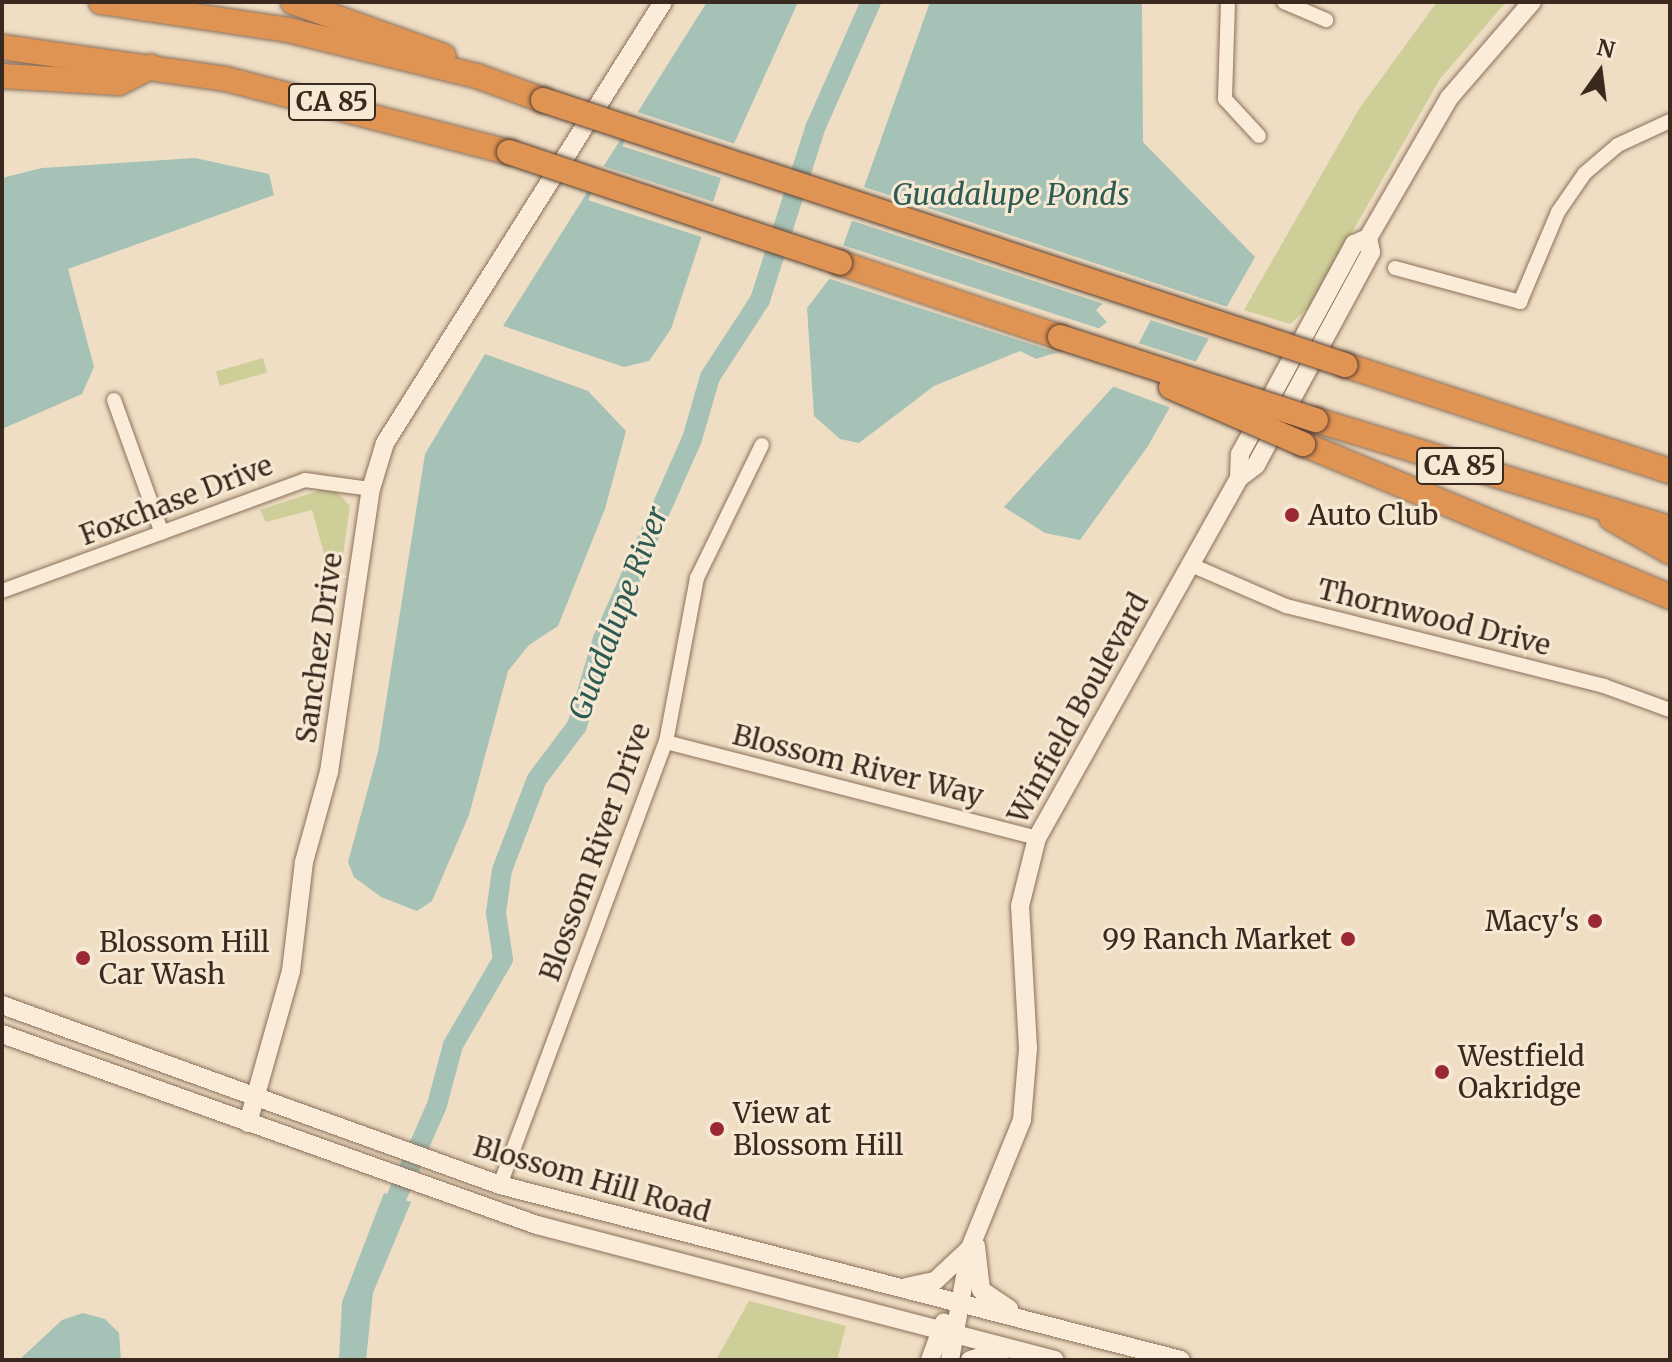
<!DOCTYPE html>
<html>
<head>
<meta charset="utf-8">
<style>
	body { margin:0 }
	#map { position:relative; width:1672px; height:1362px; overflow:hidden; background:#efdec4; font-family:Merriweather,serif }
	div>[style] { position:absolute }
	.green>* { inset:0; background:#cdce98; transform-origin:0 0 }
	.water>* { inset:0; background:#a6c2b7 }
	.pier>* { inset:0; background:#efdec4; transform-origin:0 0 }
	.river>* { height:20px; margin:-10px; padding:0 10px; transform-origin:10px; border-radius:10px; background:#a6c2b7 }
	.roads { filter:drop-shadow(0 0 2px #8b6f5a) drop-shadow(0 0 2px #8b6f5a) }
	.street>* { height:14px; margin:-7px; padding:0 7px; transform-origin:7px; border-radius:7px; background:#faecd8 }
	.secondary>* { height:18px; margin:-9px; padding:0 9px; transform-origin:9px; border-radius:9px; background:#faecd8 }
	.highway>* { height:24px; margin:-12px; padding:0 12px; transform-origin:12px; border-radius:12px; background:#e09453 }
	.bridges { filter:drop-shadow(0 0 2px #583e2e) drop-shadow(0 0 2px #583e2e) }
	.highway-bridge>* { height:24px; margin:-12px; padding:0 12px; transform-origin:12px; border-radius:12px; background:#e09453 }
	.dots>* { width:22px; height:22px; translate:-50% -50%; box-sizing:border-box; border:4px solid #f6e9d4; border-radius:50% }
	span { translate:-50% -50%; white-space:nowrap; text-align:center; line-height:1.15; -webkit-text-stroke:6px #f6e9d4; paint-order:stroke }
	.shield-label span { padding:2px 6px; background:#f6e9d4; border:2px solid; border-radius:6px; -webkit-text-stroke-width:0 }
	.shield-label { font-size:26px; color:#3a291e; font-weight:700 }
	.street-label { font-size:28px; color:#3a291e }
	.poi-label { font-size:28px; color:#3a291e }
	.left { translate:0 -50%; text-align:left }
	.right { translate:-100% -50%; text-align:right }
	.water-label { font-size:30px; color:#2d5a53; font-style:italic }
	.frame { position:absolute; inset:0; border:4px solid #3a291e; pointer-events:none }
	.north { position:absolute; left:1560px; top:32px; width:80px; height:80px; -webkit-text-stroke:6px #f6e9d4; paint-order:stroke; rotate:14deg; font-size:22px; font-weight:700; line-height:32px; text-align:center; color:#3a291e }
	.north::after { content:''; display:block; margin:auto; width:28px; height:36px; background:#3a291e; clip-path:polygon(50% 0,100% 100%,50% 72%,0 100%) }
</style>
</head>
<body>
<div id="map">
	<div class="green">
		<i style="clip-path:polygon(1437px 2px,1506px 2px,1440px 79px,1309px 307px,1290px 324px,1244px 310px,1359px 109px)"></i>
		<i style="left:263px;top:358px;width:15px;height:49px;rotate:74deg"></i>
		<i style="clip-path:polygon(321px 490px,337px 492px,350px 506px,342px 562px,326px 561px,312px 510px,266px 522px,260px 510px)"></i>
		<i style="clip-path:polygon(749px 1301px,846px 1326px,837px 1360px,716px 1360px)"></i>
	</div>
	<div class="water">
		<i style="clip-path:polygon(707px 2px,798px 2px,728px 157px,671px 329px,649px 361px,624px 367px,503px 326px)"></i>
		<i style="clip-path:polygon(930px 2px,1142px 2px,1143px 142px,1255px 257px,1148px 446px,1080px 540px,1045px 533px,1004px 507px,1121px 378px,1159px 304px,1155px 283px,1108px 299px,1096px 310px,1107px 322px,1077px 346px,1036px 359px,1020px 351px,934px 386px,859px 443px,840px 439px,814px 416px,807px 308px,833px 274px)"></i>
		<i style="clip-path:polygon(195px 158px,269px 174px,274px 195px,68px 269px,94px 367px,82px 394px,2px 429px,2px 178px,42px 168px)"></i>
		<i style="clip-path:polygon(485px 354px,588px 391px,626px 431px,605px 509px,558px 626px,529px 645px,508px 671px,469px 815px,432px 901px,417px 911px,381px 897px,354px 877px,348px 862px,378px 752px,425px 454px)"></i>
		<i style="clip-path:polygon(384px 1193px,411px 1202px,373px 1293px,366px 1360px,339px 1360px,342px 1302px)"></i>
		<i style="clip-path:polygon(83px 1313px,105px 1319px,119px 1333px,121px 1360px,19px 1360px,62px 1320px)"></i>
	</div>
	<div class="pier">
		<i style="left:634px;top:111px;width:109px;height:37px;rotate:18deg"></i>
		<i style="left:600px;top:165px;width:123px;height:37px;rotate:18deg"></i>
		<i style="clip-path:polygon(858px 185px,1231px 308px,1213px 340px,1147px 319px,1155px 303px,1152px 286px,1107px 305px,847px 219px)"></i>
		<i style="left:839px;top:244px;width:277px;height:36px;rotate:18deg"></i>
		<i style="clip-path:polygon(1135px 342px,1200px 363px,1174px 409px,1109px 385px)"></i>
	</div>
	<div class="river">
		<i style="left:387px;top:1219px;width:124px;rotate:-66.3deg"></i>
		<i style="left:437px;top:1105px;width:62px;rotate:-75.1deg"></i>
		<i style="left:453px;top:1045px;width:99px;rotate:-59.8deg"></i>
		<i style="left:503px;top:959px;width:47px;rotate:-98.7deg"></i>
		<i style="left:496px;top:913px;width:43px;rotate:-82.1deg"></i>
		<i style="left:502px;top:870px;width:97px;rotate:-69deg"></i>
		<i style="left:537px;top:779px;width:66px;rotate:-53deg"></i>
		<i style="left:577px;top:726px;width:91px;rotate:-73.4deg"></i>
		<i style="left:603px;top:639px;width:219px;rotate:-66deg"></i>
		<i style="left:692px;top:439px;width:65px;rotate:-73.8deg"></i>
		<i style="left:710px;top:377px;width:92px;rotate:-57deg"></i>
		<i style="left:760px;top:300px;width:183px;rotate:-72.2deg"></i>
		<i style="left:816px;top:126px;width:136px;rotate:-66.1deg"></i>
	</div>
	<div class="roads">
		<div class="street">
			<i style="left:1228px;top:2px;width:97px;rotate:91.8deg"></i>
			<i style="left:1225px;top:99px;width:50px;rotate:47.4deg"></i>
			<i style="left:1284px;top:2px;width:46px;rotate:23.2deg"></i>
			<i style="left:1395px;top:268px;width:130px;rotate:15.2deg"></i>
			<i style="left:1520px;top:302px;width:98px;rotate:-67.1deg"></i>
			<i style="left:1558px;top:212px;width:47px;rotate:-55.3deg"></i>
			<i style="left:1585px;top:173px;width:43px;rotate:-40.3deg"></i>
			<i style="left:1618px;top:145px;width:57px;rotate:-24.8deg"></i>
			<i style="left:114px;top:400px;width:141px;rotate:70.2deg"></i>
			<i style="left:1189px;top:564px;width:106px;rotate:23.4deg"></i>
			<i style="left:1286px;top:606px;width:328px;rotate:14.1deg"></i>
			<i style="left:1604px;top:686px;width:70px;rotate:20deg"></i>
			<i style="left:2px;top:591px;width:323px;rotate:-20.1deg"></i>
			<i style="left:305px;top:480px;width:67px;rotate:7.8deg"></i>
			<i style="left:666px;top:742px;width:383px;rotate:14.5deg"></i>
			<i style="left:500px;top:1185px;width:473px;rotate:-69.5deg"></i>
			<i style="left:666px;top:742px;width:167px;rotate:-79.3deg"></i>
			<i style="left:697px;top:578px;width:148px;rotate:-64deg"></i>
		</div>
		<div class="secondary">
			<i style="left:1239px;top:478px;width:24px;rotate:-88deg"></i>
			<i style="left:1240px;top:454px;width:239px;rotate:-61.5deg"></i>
			<i style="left:1354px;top:244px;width:15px;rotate:-23deg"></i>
			<i style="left:1368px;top:238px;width:162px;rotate:-59.9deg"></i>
			<i style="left:1449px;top:98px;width:127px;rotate:-49.2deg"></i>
			<i style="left:2px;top:1005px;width:530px;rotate:19.87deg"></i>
			<i style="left:500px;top:1185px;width:703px;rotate:14.41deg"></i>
			<i style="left:2px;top:1034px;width:568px;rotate:19.65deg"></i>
			<i style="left:537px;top:1225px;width:535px;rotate:14.61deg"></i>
			<i style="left:248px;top:1123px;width:158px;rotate:-74.2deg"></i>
			<i style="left:291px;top:971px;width:110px;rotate:-83.2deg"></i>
			<i style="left:304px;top:862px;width:93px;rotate:-74.5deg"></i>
			<i style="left:329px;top:772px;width:286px;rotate:-81.6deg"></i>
			<i style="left:371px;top:489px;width:48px;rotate:-73.1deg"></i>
			<i style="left:385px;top:443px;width:521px;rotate:-57.77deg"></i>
			<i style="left:976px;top:1246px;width:44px;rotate:83.5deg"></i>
			<i style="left:981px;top:1290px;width:34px;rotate:34deg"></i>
			<i style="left:906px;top:1287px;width:30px;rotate:-12deg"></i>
			<i style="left:935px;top:1281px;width:45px;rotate:-43.2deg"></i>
			<i style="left:930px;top:1360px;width:40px;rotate:-69.8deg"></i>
			<i style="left:950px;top:1360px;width:114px;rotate:-79.9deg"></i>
			<i style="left:970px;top:1248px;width:138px;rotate:-67.9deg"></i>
			<i style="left:1022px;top:1120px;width:72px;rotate:-85.2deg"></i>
			<i style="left:1028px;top:1048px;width:142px;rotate:-93.2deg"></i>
			<i style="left:1020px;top:906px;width:70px;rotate:-76deg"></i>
			<i style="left:1037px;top:838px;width:413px;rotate:-60.7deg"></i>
			<i style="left:1239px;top:478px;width:21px;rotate:-37deg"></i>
			<i style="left:1256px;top:465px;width:242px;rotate:-61.6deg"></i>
			<i style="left:1371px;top:252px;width:14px;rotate:-102deg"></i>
			<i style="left:970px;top:1360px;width:38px;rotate:-17deg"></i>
		</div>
		<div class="highway">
			<i style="left:101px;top:2px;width:189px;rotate:8.5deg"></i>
			<i style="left:288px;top:30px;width:195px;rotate:13.7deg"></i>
			<i style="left:477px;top:76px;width:70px;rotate:20deg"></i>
			<i style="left:293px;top:2px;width:160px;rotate:19.7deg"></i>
			<i style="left:2px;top:47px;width:226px;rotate:8.1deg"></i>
			<i style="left:226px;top:79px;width:292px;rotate:14.5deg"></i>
			<i style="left:2px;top:76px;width:117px;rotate:3.4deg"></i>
			<i style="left:119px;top:83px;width:36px;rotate:-27deg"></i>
			<i style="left:840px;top:263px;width:232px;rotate:18.6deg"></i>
			<i style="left:1345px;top:365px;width:342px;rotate:18.1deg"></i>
			<i style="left:1316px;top:420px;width:370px;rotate:17deg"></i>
			<i style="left:1303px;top:444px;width:398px;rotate:22.6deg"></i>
			<i style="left:1611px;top:518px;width:68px;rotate:30deg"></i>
		</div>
	</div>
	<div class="bridges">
		<div class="highway-bridge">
			<i style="left:543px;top:100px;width:845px;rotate:18.28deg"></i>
			<i style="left:509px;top:152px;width:349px;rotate:18.5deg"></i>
			<i style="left:1060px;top:337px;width:269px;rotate:18deg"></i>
			<i style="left:1171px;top:387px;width:144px;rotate:23.4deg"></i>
		</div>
	</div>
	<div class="dots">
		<i style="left:1292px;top:515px;background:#9b2835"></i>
		<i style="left:1595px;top:921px;background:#9b2835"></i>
		<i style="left:1348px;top:939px;background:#9b2835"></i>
		<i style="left:83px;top:958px;background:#9b2835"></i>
		<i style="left:1442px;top:1072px;background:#9b2835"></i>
		<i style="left:717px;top:1129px;background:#9b2835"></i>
	</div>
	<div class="shield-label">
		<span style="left:332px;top:102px">CA 85</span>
		<span style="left:1460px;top:466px">CA 85</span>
	</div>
	<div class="street-label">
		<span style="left:176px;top:500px;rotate:-21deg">Foxchase Drive</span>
		<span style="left:1434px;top:617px;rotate:14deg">Thornwood Drive</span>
		<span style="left:319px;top:648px;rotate:-82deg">Sanchez Drive</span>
		<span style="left:1078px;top:708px;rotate:-61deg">Winfield Boulevard</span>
		<span style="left:858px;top:765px;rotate:14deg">Blossom River Way</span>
		<span style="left:595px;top:852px;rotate:-70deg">Blossom River Drive</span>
		<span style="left:592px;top:1179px;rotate:16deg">Blossom Hill Road</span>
	</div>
	<div class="poi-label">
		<span class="left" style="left:1308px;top:515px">Auto Club</span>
		<span class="right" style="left:1579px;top:921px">Macy's</span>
		<span class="right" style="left:1332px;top:939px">99 Ranch Market</span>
		<span class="left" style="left:99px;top:958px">Blossom Hill<br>Car Wash</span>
		<span class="left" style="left:1458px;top:1072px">Westfield<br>Oakridge</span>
		<span class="left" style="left:733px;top:1129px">View at<br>Blossom Hill</span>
	</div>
	<div class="water-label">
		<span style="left:1011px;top:194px">Guadalupe Ponds</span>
		<span style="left:618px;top:613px;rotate:-69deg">Guadalupe River</span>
	</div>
	<div class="frame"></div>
	<div class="north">N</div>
</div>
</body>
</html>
